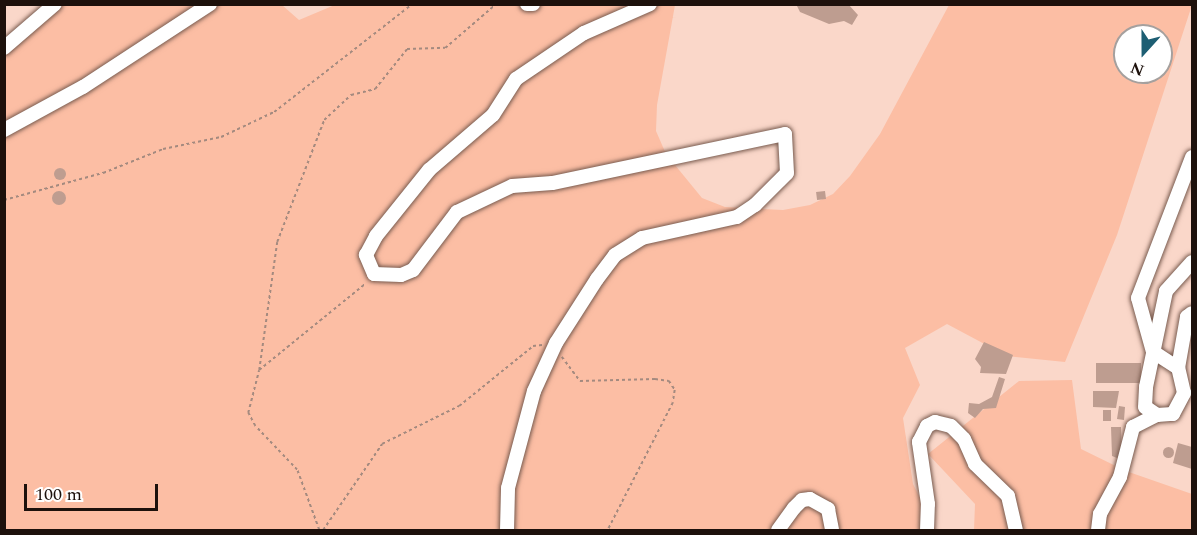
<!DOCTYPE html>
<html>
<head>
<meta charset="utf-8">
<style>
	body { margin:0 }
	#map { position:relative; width:1197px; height:535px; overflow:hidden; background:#fad7c9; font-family:Spectral,serif }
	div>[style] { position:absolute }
	.green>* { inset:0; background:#fcbea4 }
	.building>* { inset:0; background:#be9d90; transform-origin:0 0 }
	.round { border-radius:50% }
	.path>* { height:1.5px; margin-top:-0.75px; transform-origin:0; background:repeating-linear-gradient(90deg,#a48a7f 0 3px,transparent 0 6px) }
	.roads { filter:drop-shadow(0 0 2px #785b4f) drop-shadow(0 0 2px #785b4f) }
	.minor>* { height:14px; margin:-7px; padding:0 7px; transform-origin:7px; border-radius:7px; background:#fff }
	span { translate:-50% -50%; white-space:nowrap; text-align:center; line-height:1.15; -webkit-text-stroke:5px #fff; paint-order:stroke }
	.frame { position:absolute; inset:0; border:6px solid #1d110c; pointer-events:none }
	.north { position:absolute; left:1113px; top:24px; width:60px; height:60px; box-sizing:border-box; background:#fff; border:2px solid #a5a09e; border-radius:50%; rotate:201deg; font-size:16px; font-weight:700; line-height:24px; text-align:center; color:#1d110c }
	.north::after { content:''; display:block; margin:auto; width:21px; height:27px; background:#1d5e73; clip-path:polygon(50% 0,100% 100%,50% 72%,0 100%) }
	.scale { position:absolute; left:24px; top:484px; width:134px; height:27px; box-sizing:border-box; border:3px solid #1d110c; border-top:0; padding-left:8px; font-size:18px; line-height:21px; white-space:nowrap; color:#1d110c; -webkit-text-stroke:4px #fff; paint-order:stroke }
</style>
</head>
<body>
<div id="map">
	<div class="green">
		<i style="clip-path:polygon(evenodd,337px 4px,675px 5px,657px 105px,656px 131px,666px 154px,702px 198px,725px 207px,783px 210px,810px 205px,833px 194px,850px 176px,880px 134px,949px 5px,1192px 5px,1117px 235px,1065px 362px,1007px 356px,947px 324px,905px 348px,920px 385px,903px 418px,913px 484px,936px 530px,5px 530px,5px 56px,59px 5px,282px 5px,299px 20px,337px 4px,1125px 36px,1161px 36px,1161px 72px,1125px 72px,1125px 36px)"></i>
		<i style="clip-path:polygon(1072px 380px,1081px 449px,1126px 471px,1192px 494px,1192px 530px,974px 530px,975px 504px,928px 454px,1019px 381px)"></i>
	</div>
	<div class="building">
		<i style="clip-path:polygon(796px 4px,848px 4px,858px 15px,852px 25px,844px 21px,829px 24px,800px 12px)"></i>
		<i class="round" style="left:54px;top:168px;width:12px;height:12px"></i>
		<i style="left:825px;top:191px;width:8px;height:9px;rotate:83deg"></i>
		<i class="round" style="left:52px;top:191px;width:14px;height:14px"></i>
		<i style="clip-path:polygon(984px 342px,1013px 355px,1006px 374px,980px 373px,981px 367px,975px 359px)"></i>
		<i style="left:1096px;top:363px;width:45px;height:20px"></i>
		<i style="clip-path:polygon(999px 377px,1005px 379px,996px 408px,983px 409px,975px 418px,968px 413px,969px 403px,979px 404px,992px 397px)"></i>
		<i style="clip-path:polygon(1093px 391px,1119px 391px,1116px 408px,1093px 407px)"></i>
		<i style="clip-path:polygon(1119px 406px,1125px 407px,1124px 420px,1117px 419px)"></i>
		<i style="left:1103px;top:410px;width:8px;height:11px"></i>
		<i style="clip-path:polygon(1111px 427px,1121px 427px,1122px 460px,1112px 456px)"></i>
		<i style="clip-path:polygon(1178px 443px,1192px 447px,1192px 469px,1173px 463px)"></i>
		<i class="round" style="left:1162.5px;top:446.5px;width:11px;height:11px"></i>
	</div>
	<div class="path">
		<i style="left:4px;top:200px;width:103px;rotate:-15.3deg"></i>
		<i style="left:103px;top:173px;width:65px;rotate:-21.8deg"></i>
		<i style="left:163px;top:149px;width:59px;rotate:-11.7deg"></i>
		<i style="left:221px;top:137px;width:59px;rotate:-25.3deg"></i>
		<i style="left:274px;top:112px;width:175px;rotate:-38deg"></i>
		<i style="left:562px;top:357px;width:30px;rotate:53deg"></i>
		<i style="left:580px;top:381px;width:75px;rotate:-1.5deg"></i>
		<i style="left:655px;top:379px;width:14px;rotate:8deg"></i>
		<i style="left:669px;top:381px;width:11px;rotate:56deg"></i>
		<i style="left:675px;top:390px;width:13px;rotate:99deg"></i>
		<i style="left:673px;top:403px;width:143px;rotate:117.1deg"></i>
		<i style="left:259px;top:370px;width:129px;rotate:-82deg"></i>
		<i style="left:277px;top:242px;width:131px;rotate:-68.9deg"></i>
		<i style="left:324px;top:120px;width:37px;rotate:-43deg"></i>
		<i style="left:351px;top:95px;width:25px;rotate:-14deg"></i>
		<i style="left:375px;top:89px;width:51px;rotate:-51.3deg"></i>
		<i style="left:407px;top:49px;width:38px;rotate:-2deg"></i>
		<i style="left:445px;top:48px;width:67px;rotate:-40.8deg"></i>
		<i style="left:319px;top:530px;width:64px;rotate:-110.1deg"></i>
		<i style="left:297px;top:470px;width:61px;rotate:-133.7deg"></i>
		<i style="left:255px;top:426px;width:15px;rotate:-118deg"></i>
		<i style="left:248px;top:413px;width:44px;rotate:-75.7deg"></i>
		<i style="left:259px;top:370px;width:138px;rotate:-39.1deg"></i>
		<i style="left:323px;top:530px;width:104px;rotate:-55.5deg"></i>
		<i style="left:382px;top:444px;width:86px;rotate:-26.3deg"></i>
		<i style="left:459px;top:406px;width:95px;rotate:-39deg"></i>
		<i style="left:533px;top:346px;width:9px;rotate:-6deg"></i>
	</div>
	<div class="roads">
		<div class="minor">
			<i style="left:527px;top:4px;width:6px"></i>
			<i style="left:4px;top:48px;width:67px;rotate:-40.8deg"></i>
			<i style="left:4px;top:130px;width:90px;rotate:-28.6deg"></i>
			<i style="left:83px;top:87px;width:152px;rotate:-33.2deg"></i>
			<i style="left:1178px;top:368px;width:52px;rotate:-80deg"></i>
			<i style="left:1187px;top:317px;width:6px;rotate:-39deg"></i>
			<i style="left:1157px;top:415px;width:14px;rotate:-146deg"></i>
			<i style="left:1145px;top:407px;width:20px;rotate:-87deg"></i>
			<i style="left:1146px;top:387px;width:98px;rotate:-78.2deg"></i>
			<i style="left:1166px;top:291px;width:39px;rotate:-48deg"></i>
			<i style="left:507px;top:530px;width:42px;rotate:-88.6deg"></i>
			<i style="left:508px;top:488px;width:100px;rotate:-75deg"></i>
			<i style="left:534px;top:391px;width:53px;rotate:-65.4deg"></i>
			<i style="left:556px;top:343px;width:76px;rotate:-57.4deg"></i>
			<i style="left:597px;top:279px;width:30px;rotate:-53deg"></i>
			<i style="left:615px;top:255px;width:32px;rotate:-32deg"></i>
			<i style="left:642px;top:238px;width:97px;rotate:-12.5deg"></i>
			<i style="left:737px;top:217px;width:22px;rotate:-34deg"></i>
			<i style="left:755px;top:205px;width:45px;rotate:-45deg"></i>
			<i style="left:787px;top:173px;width:39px;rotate:-93deg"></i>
			<i style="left:785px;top:134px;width:238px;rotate:168.1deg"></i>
			<i style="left:552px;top:183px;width:40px;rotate:175.7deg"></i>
			<i style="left:512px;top:186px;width:61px;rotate:154.7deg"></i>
			<i style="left:457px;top:212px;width:73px;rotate:127.2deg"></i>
			<i style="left:413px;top:270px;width:13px;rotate:157deg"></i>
			<i style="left:401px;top:275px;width:27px;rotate:-178deg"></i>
			<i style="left:374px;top:274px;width:21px;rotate:-113deg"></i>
			<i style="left:366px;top:255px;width:21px;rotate:-62deg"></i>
			<i style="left:376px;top:236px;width:85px;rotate:-51.2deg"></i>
			<i style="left:429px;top:170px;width:84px;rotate:-40.7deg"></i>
			<i style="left:493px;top:115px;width:43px;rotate:-57.4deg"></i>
			<i style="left:516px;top:79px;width:82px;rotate:-34.1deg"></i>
			<i style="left:584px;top:33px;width:72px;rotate:-23.7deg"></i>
			<i style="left:778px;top:530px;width:27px;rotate:-54deg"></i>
			<i style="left:794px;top:508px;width:11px;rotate:-45deg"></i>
			<i style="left:802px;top:500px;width:8px;rotate:-7deg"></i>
			<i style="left:810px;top:499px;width:21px;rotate:29deg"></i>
			<i style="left:828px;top:509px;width:21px;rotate:79deg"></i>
			<i style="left:927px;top:530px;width:26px;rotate:-88deg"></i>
			<i style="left:928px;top:504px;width:63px;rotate:-98.3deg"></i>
			<i style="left:919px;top:442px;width:18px;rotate:-63deg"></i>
			<i style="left:927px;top:426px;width:9px;rotate:-27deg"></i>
			<i style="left:935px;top:422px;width:16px;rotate:14deg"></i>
			<i style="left:951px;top:426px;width:18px;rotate:45deg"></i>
			<i style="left:964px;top:439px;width:27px;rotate:66deg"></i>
			<i style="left:975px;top:464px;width:46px;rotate:44.1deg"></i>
			<i style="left:1008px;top:496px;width:35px;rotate:77deg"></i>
			<i style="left:1098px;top:530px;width:16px;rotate:-83deg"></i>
			<i style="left:1100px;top:514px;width:42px;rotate:-61.6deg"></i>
			<i style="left:1120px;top:477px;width:52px;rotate:-75.4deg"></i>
			<i style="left:1133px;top:427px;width:27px;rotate:-27deg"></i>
			<i style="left:1157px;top:415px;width:16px;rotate:-4deg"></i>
			<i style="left:1173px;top:414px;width:24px;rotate:-62deg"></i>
			<i style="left:1184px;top:393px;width:26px;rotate:-103deg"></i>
			<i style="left:1178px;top:368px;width:30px;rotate:-147deg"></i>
			<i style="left:1153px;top:352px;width:56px;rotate:-105.5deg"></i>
			<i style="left:1138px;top:298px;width:151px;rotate:-69deg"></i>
		</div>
	</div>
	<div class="frame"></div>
	<div class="north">N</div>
	<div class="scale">100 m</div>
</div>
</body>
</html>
